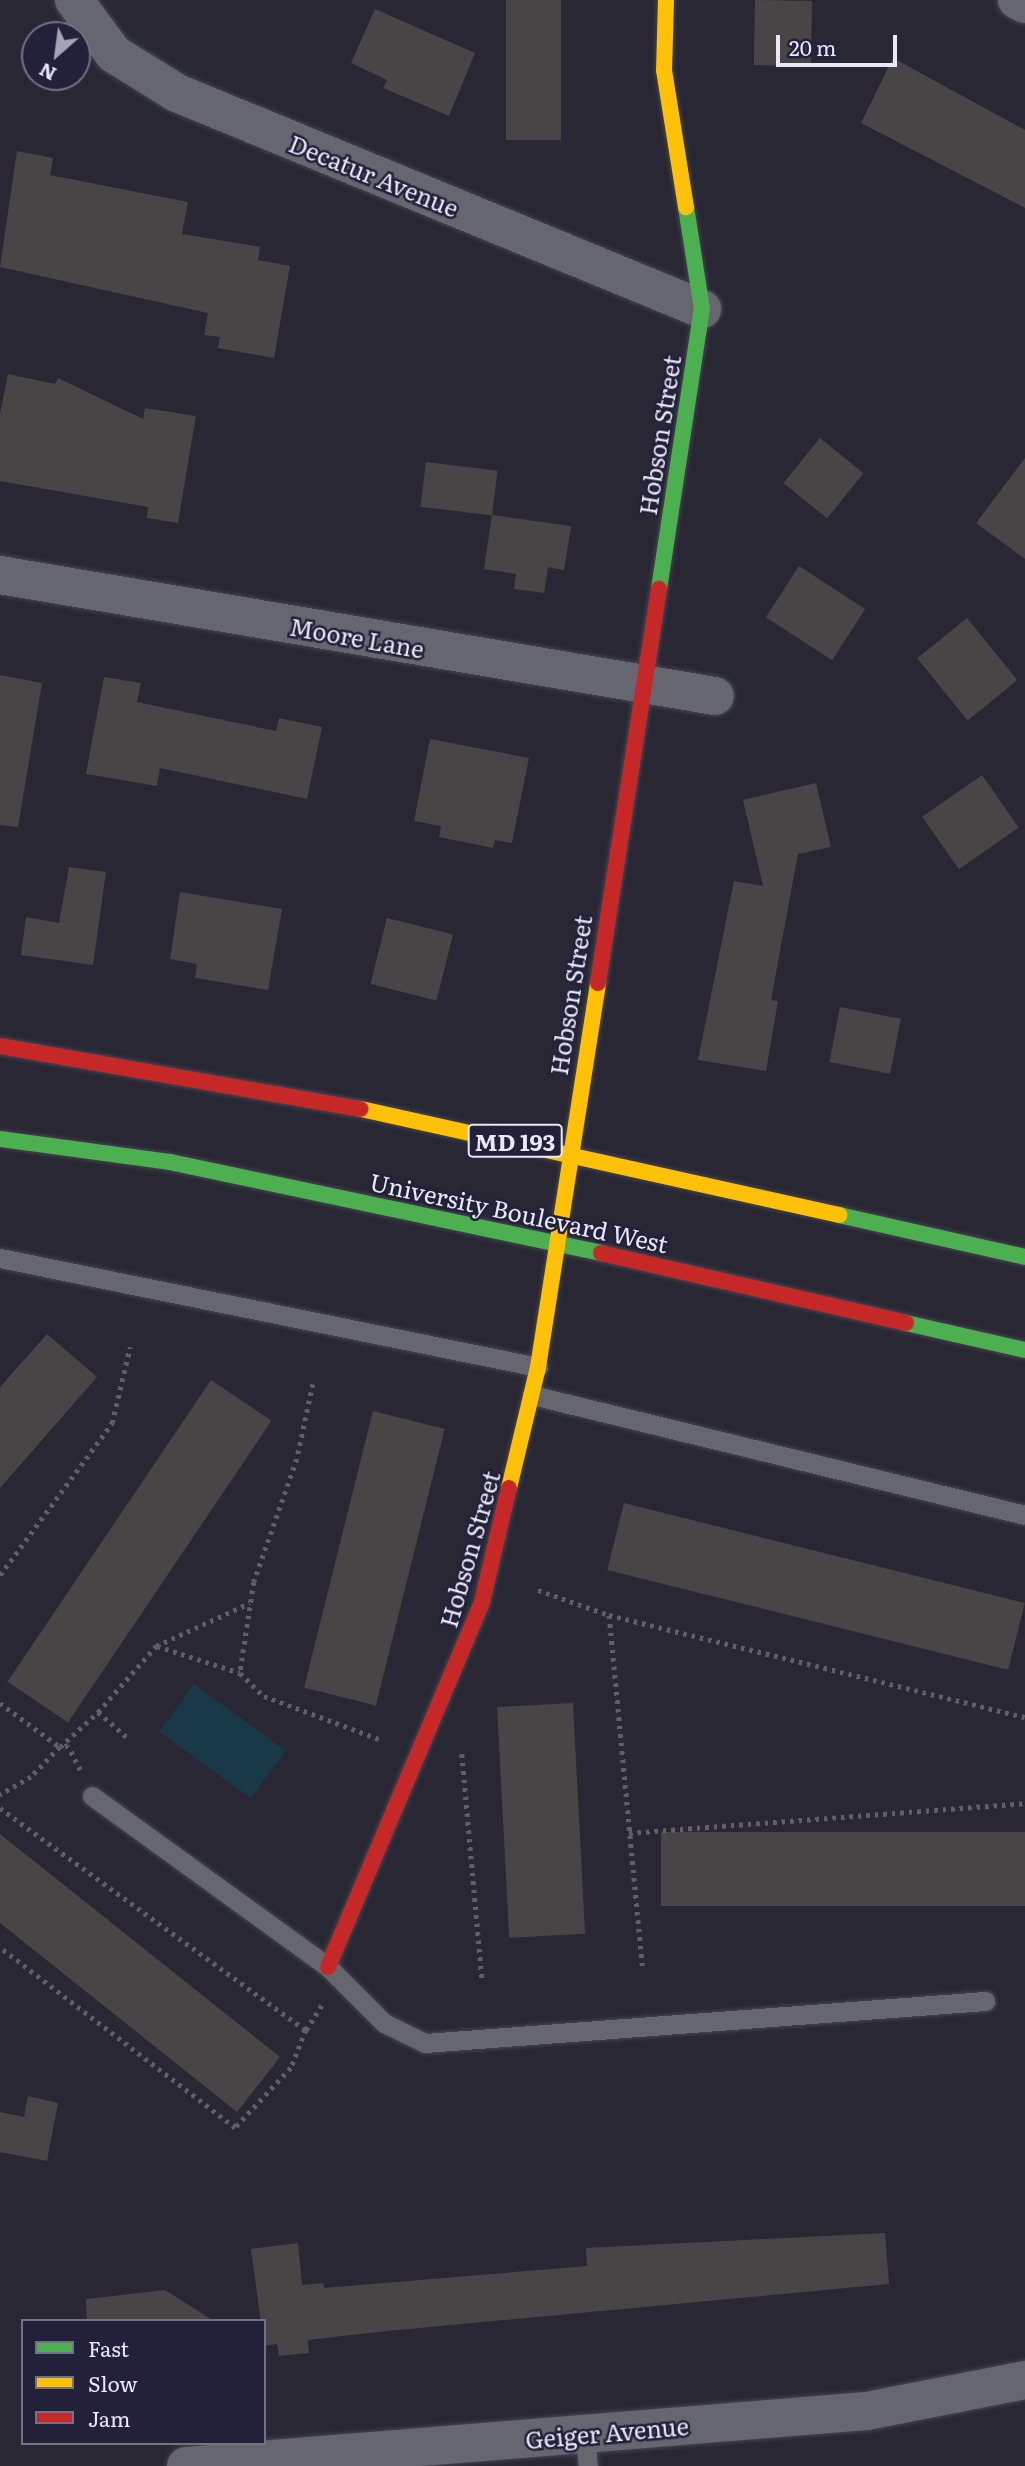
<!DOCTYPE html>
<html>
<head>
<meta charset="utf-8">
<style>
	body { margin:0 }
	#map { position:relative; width:1025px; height:2466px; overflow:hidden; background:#282733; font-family:Literata,serif }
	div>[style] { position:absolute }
	.water>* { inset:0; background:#193949; transform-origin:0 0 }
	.building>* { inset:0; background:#494446; transform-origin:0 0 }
	.path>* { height:4.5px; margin-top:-2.25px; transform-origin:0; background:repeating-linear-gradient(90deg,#605f69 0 3.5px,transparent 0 8.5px) }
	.roads { filter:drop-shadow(0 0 2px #45444f) drop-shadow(0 0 2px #45444f) }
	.lane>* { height:19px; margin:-9.5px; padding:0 9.5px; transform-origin:9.5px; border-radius:9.5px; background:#666670 }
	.street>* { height:38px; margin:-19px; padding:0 19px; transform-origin:19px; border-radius:19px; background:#666670 }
	.fast>* { height:16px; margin:-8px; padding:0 8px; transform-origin:8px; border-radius:8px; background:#4caf50 }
	.slow>* { height:16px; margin:-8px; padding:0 8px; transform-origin:8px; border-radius:8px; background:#ffc107 }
	.jam>* { height:16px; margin:-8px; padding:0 8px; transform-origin:8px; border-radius:8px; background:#c62828 }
	span { translate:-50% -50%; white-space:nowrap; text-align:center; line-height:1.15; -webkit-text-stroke:5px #232139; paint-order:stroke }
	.shield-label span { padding:2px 5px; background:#232139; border:2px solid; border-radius:5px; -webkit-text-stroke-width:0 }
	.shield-label { font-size:23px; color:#e9e8f9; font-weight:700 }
	.street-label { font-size:24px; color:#e9e8f9 }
	.legend { position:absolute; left:21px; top:2319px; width:245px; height:126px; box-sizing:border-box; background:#232139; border:2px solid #727186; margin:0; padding:9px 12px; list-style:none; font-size:21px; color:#e9e8f9 }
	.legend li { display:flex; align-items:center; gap:14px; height:35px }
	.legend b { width:35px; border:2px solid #727186 }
	.north { position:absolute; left:21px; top:21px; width:70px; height:70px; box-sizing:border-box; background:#232139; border:2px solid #727186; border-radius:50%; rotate:208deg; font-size:19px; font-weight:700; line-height:28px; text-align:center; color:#e9e8f9 }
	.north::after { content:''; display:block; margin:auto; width:24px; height:32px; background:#a5a4b4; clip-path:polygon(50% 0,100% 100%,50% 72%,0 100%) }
	.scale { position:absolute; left:776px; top:35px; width:121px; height:32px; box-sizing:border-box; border:4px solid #e9e8f9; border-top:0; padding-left:9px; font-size:21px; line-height:24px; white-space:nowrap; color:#e9e8f9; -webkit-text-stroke:5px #232139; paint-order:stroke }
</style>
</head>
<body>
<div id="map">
	<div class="water">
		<i style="left:194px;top:1684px;width:113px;height:59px;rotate:36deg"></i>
	</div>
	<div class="building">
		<i style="left:506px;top:0;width:55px;height:140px"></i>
		<i style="left:755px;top:0;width:57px;height:65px;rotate:1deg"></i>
		<i style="clip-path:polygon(375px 9px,475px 53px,449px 116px,383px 88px,387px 80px,351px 63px)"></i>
		<i style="clip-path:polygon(893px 58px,1025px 130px,1025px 208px,861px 123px)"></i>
		<i style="clip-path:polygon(17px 151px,53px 158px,50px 175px,188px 202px,182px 234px,260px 247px,258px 260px,290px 266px,274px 358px,218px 348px,220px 337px,204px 335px,208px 313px,0 267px)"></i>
		<i style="clip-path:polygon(8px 374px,55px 384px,58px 378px,143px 419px,145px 408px,196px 416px,178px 523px,147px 518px,148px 507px,0 481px,0 414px)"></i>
		<i style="left:820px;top:438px;width:56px;height:58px;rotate:39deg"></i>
		<i style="clip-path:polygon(1025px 458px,1025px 559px,976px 523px)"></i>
		<i style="left:426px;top:462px;width:72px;height:45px;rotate:7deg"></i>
		<i style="clip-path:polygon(492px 515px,571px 526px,564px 570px,548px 567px,544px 593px,514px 589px,516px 574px,484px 569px)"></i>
		<i style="left:799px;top:566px;width:79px;height:61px;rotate:33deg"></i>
		<i style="left:967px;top:618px;width:80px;height:64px;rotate:51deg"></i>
		<i style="clip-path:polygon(0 675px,42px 683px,18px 827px,0 825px)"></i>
		<i style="clip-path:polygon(104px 677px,141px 683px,137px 702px,276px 731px,279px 718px,322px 727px,307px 799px,160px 768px,157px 786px,86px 774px)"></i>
		<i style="clip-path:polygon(430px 739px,529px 758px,512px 843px,495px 840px,493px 848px,439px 837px,441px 826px,414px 821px)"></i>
		<i style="left:982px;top:775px;width:64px;height:73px;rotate:55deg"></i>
		<i style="clip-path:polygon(816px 783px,831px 847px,798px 854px,771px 1000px,778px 1001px,766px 1071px,698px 1060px,734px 881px,763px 886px,743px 800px)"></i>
		<i style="clip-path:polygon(69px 867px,106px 872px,93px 965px,21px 955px,26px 917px,59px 923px)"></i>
		<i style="clip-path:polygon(180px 892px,282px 909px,268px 990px,195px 978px,197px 964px,170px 959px)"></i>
		<i style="left:387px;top:918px;width:68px;height:68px;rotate:14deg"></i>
		<i style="left:840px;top:1007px;width:62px;height:56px;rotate:11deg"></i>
		<i style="clip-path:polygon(47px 1334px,97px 1377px,0 1488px,0 1387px)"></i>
		<i style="left:211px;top:1380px;width:73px;height:364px;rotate:34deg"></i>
		<i style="left:373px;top:1411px;width:74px;height:285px;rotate:14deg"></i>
		<i style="left:624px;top:1503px;width:413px;height:69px;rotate:14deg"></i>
		<i style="left:573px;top:1703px;width:231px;height:76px;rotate:87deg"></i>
		<i style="left:1025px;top:1832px;width:74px;height:364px;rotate:90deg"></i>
		<i style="clip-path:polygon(0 1834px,280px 2057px,237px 2112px,0 1923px)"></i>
		<i style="clip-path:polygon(28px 2096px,58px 2103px,47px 2161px,0 2152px,0 2112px,24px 2117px)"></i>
		<i style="clip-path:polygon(885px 2233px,889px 2284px,387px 2331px,308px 2340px,309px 2353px,279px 2356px,277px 2344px,264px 2346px,251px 2249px,298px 2243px,302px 2285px,323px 2283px,324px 2288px,587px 2266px,586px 2248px)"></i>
		<i style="clip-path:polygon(165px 2290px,214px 2321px,87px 2321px,86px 2299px)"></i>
	</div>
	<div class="path">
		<i style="left:313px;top:1384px;width:77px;rotate:102deg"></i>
		<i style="left:297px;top:1459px;width:130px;rotate:109.3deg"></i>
		<i style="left:254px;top:1582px;width:92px;rotate:98.7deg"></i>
		<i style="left:240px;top:1673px;width:33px;rotate:44deg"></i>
		<i style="left:264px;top:1696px;width:125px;rotate:20.6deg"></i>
		<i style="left:0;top:1575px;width:189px;rotate:-53.6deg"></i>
		<i style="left:112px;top:1423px;width:78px;rotate:-76.7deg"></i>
		<i style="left:538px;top:1590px;width:75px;rotate:19.4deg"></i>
		<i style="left:157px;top:1646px;width:87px;rotate:18deg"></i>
		<i style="left:0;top:1703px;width:74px;rotate:36.3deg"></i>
		<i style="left:60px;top:1747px;width:42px;rotate:134deg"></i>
		<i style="left:31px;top:1777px;width:36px;rotate:150deg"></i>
		<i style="left:98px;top:1712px;width:88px;rotate:-48.7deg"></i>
		<i style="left:156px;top:1646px;width:103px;rotate:-24.6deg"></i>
		<i style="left:462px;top:1754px;width:227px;rotate:84.9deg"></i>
		<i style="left:80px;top:1770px;width:27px;rotate:-117deg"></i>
		<i style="left:68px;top:1746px;width:8px;rotate:173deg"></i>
		<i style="left:60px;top:1747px;width:52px;rotate:-42.6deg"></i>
		<i style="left:98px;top:1712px;width:40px;rotate:41deg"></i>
		<i style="left:0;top:1808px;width:378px;rotate:36deg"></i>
		<i style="left:306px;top:2030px;width:41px;rotate:111.5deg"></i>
		<i style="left:291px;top:2068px;width:82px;rotate:133deg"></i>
		<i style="left:235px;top:2128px;width:296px;rotate:-142.5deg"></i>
		<i style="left:629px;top:1833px;width:397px;rotate:-4.3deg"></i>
		<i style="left:642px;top:1966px;width:353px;rotate:-95.4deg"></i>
		<i style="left:609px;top:1615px;width:428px;rotate:13.8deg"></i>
		<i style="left:306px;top:2030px;width:31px;rotate:-58deg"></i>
	</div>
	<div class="roads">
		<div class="lane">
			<i style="left:0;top:1258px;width:549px;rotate:11.45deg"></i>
			<i style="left:532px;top:1395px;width:507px;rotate:13.68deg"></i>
			<i style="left:92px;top:1796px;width:291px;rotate:35.9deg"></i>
			<i style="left:328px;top:1967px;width:79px;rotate:45deg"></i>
			<i style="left:384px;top:2023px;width:46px;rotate:26deg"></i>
			<i style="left:425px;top:2043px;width:562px;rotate:-4.29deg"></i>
			<i style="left:585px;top:2434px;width:32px;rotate:85deg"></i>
		</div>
		<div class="street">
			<i style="left:74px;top:0;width:67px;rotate:53.5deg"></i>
			<i style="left:114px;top:54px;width:74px;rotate:31.8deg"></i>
			<i style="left:177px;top:93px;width:568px;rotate:22.36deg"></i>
			<i style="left:1017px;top:0;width:9px;rotate:27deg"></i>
			<i style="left:0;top:575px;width:725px;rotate:9.61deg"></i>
			<i style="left:186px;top:2466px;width:683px;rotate:-4.62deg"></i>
			<i style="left:867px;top:2411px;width:161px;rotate:-11.1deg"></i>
		</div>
		<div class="fast">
			<i style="left:659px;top:589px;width:283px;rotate:-81.3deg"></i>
			<i style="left:702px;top:309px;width:103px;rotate:-98.9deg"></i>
			<i style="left:0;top:1139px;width:172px;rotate:7.7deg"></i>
			<i style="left:170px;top:1162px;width:441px;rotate:11.9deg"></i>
			<i style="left:839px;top:1215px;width:191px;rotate:12.7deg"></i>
			<i style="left:906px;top:1323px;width:122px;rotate:12.8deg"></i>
		</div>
		<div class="slow">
			<i style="left:666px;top:0;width:70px;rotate:91.6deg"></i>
			<i style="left:664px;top:70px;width:139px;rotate:80.9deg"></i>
			<i style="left:361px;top:1109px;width:490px;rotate:12.5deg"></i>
			<i style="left:509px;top:1488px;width:124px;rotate:-76.5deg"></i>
			<i style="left:538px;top:1367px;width:389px;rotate:-81.1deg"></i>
		</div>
		<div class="jam">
			<i style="left:598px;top:983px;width:399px;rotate:-81.2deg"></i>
			<i style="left:0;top:1046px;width:366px;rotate:9.9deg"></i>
			<i style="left:601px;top:1253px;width:313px;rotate:12.9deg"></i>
			<i style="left:328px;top:1967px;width:396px;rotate:-67.1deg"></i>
			<i style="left:482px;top:1602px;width:117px;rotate:-76.7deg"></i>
		</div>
	</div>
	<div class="shield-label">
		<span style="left:515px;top:1141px">MD 193</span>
	</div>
	<div class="street-label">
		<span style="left:374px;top:175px;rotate:22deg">Decatur Avenue</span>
		<span style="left:659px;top:435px;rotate:-81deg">Hobson Street</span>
		<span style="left:357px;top:637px;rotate:10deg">Moore Lane</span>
		<span style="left:570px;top:995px;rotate:-81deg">Hobson Street</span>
		<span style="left:519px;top:1212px;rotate:12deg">University Boulevard West</span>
		<span style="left:469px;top:1549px;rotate:-74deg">Hobson Street</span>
		<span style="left:607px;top:2432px;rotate:-5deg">Geiger Avenue</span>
	</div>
	<ul class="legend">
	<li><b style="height:9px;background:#4caf50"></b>Fast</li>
	<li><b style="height:9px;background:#ffc107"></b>Slow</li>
	<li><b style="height:9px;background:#c62828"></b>Jam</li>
	</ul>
	<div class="north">N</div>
	<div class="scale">20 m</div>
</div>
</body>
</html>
